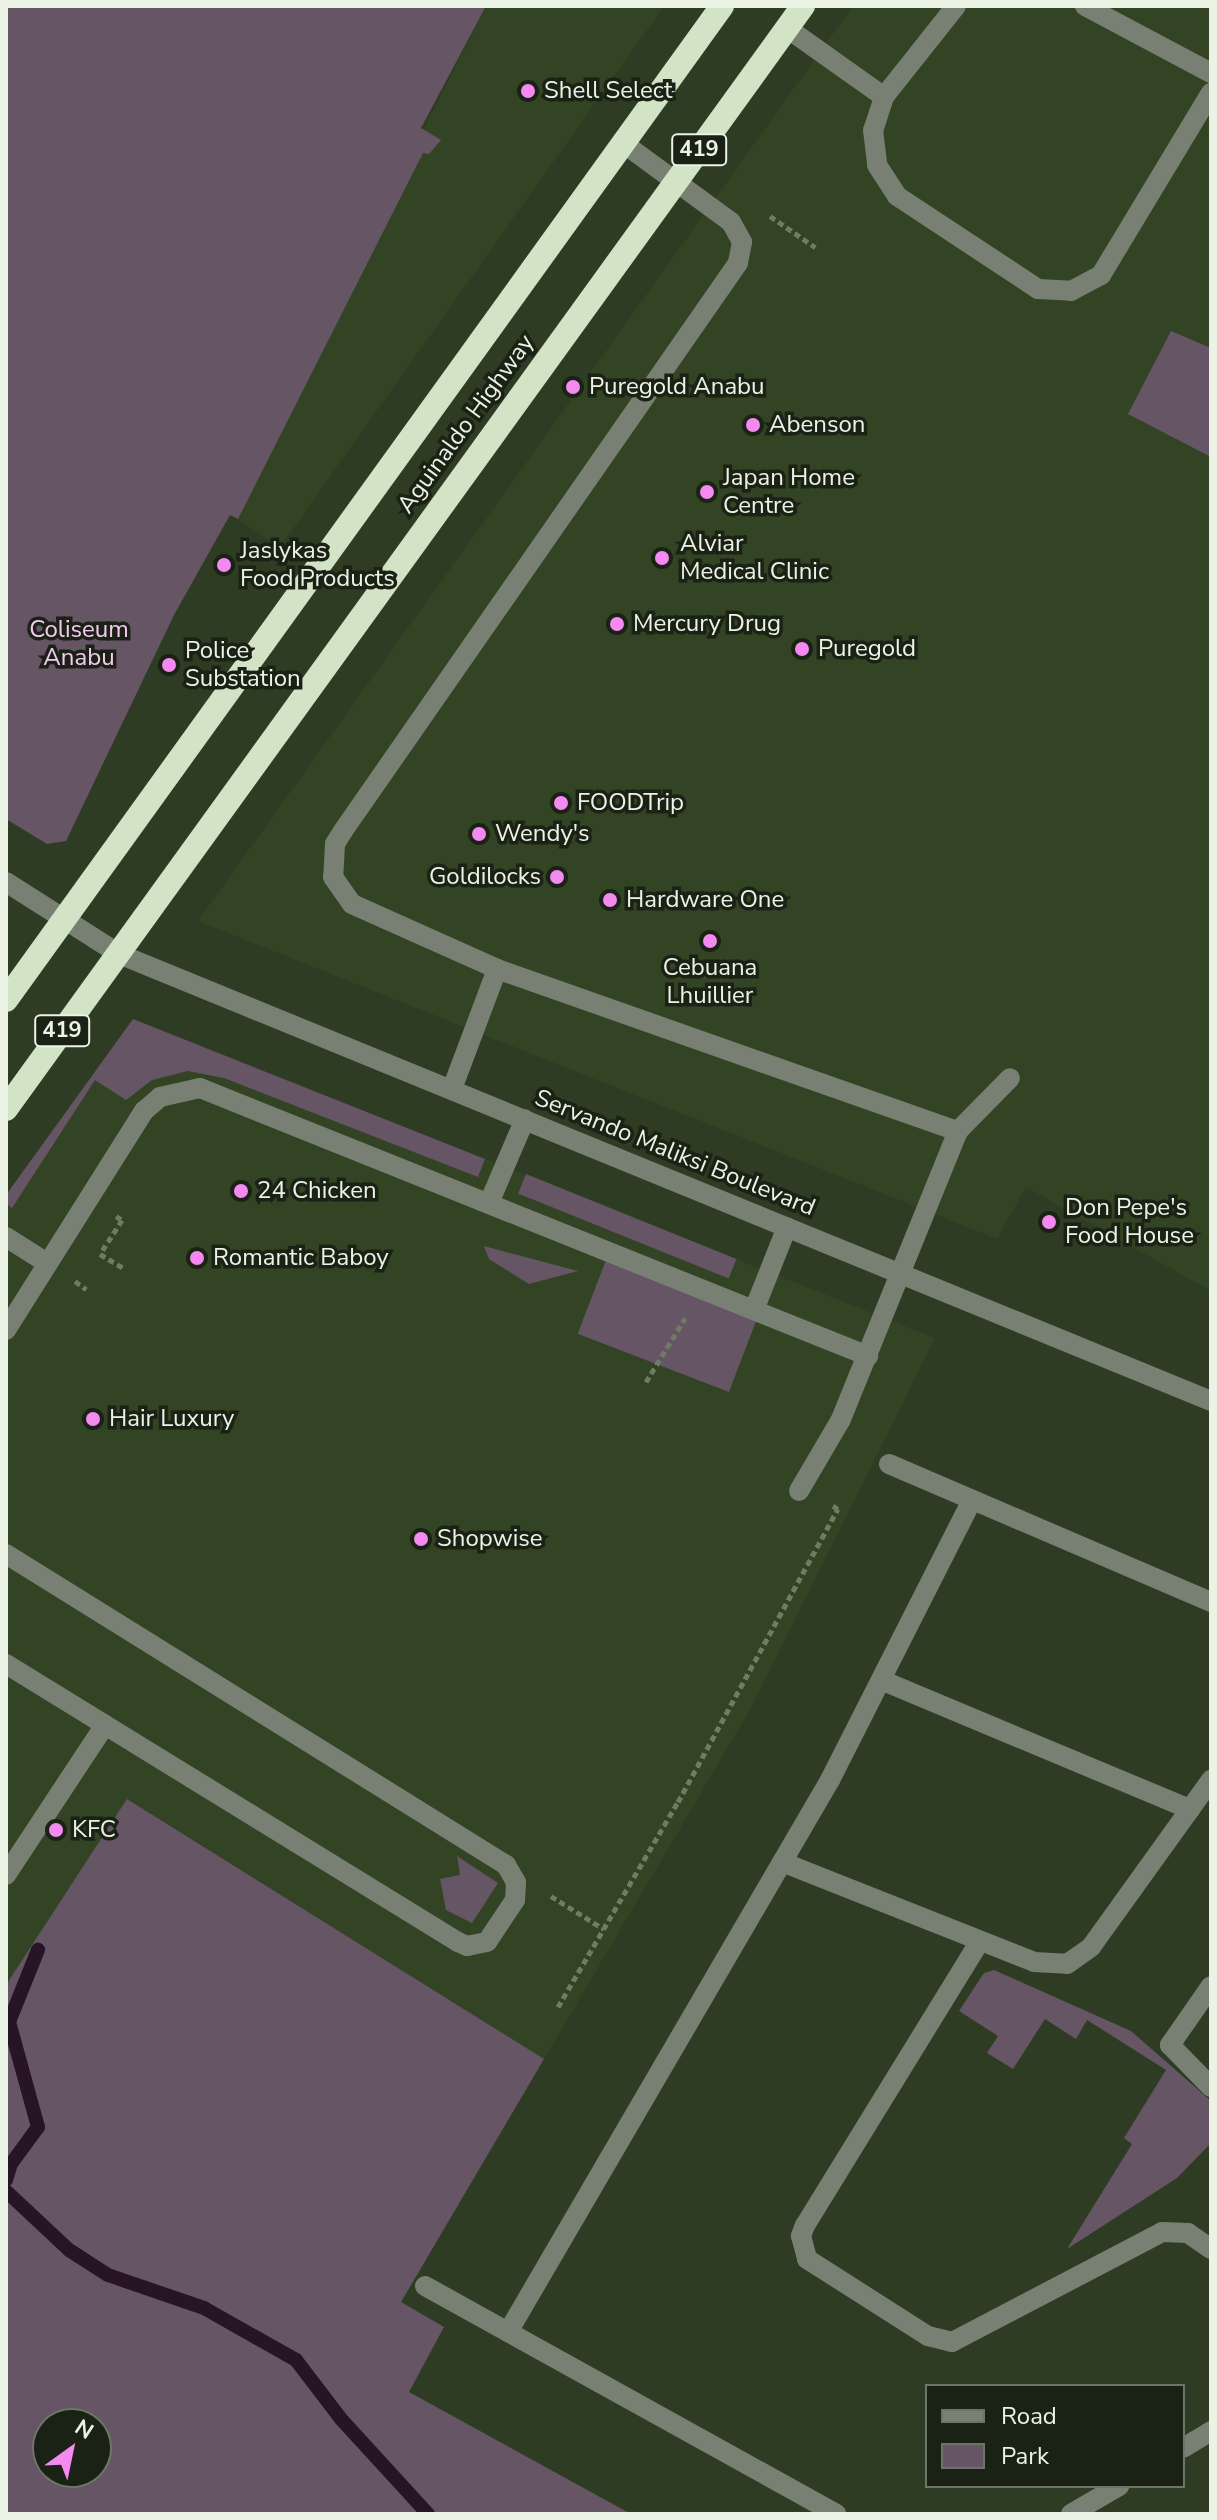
<!DOCTYPE html>
<html>
<head>
<meta charset="utf-8">
<style>
	body { margin:0 }
	#map { position:relative; width:1217px; height:2520px; overflow:hidden; background:#2e3c23; font-family:"Nunito Sans",sans-serif }
	div>[style] { position:absolute }
	.built>* { inset:0; background:#334424 }
	.green>* { inset:0; background:#665565; transform-origin:0 0 }
	.stream>* { height:14px; margin:-7px; padding:0 7px; transform-origin:7px; border-radius:7px; background:#271527 }
	.path>* { height:5px; margin-top:-2.5px; transform-origin:0; background:repeating-linear-gradient(90deg,#6f7b65 0 6px,transparent 0 10px) }
	.minor>* { height:20px; margin:-10px; padding:0 10px; transform-origin:10px; border-radius:10px; background:#788073 }
	.highway>* { height:24px; margin:-12px; padding:0 12px; transform-origin:12px; border-radius:12px; background:#d2e4c5 }
	.dots>* { width:22px; height:22px; translate:-50% -50%; box-sizing:border-box; border:4px solid #1a2115; border-radius:50% }
	span { translate:-50% -50%; white-space:nowrap; text-align:center; line-height:1.15; -webkit-text-stroke:7px #1a2115; paint-order:stroke }
	.shield-label span { padding:2px 6px; background:#1a2115; border:2px solid; border-radius:6px; -webkit-text-stroke-width:0 }
	.shield-label { font-size:22px; color:#eaf3e4; font-weight:700 }
	.poi-label { font-size:24px; color:#eaf3e4 }
	.left { translate:0 -50%; text-align:left }
	.right { translate:-100% -50%; text-align:right }
	.street-label { font-size:24px; color:#eaf3e4 }
	.park-label { font-size:24px; color:#f5c9f2 }
	.frame { position:absolute; inset:0; border:8px solid #eaf3e4; pointer-events:none }
	.legend { position:absolute; left:925px; top:2384px; width:260px; height:104px; box-sizing:border-box; background:#1a2115; border:2px solid #6d7568; margin:0; padding:10px 14px; list-style:none; font-size:24px; color:#eaf3e4 }
	.legend li { display:flex; align-items:center; gap:16px; height:40px }
	.legend b { width:40px; border:2px solid #6d7568 }
	.north { position:absolute; left:32px; top:2408px; width:80px; height:80px; box-sizing:border-box; background:#1a2115; border:2px solid #6d7568; border-radius:50%; rotate:33deg; font-size:22px; font-weight:700; line-height:32px; text-align:center; color:#eaf3e4 }
	.north::after { content:''; display:block; margin:auto; width:28px; height:36px; background:#f489f0; clip-path:polygon(50% 0,100% 100%,50% 72%,0 100%) }
</style>
</head>
<body>
<div id="map">
	<div class="built">
		<i style="clip-path:polygon(486px 6px,664px 6px,280px 547px,230px 514px)"></i>
		<i style="clip-path:polygon(853px 6px,1211px 6px,1211px 1291px,1026px 1187px,997px 1239px,198px 921px)"></i>
		<i style="clip-path:polygon(133px 1019px,935px 1338px,750px 1710px,544px 2059px,128px 1799px,6px 1985px,6px 1195px)"></i>
	</div>
	<div class="green">
		<i style="clip-path:polygon(6px 6px,486px 6px,421px 128px,441px 140px,429px 154px,423px 153px,238px 519px,230px 515px,174px 615px,66px 841px,47px 844px,6px 819px)"></i>
		<i style="clip-path:polygon(1171px 331px,1211px 348px,1211px 457px,1128px 414px)"></i>
		<i style="clip-path:polygon(133px 1019px,485px 1159px,478px 1177px,224px 1078px,188px 1071px,152px 1080px,126px 1100px,95px 1080px,12px 1208px,8px 1205px,6px 1195px)"></i>
		<i style="left:526px;top:1174px;width:227px;height:21px;rotate:22deg"></i>
		<i style="clip-path:polygon(484px 1246px,578px 1271px,529px 1284px,489px 1259px)"></i>
		<i style="left:611px;top:1247px;width:162px;height:93px;rotate:21deg"></i>
		<i style="clip-path:polygon(evenodd,127px 1799px,544px 2059px,401px 2302px,444px 2327px,409px 2392px,631px 2514px,6px 2514px,6px 1985px,127px 1799px,48px 2424px,96px 2424px,96px 2472px,48px 2472px,48px 2424px)"></i>
		<i style="clip-path:polygon(457px 1856px,498px 1883px,472px 1923px,446px 1910px,440px 1879px,460px 1875px)"></i>
		<i style="clip-path:polygon(994px 1970px,1131px 2031px,1211px 2101px,1211px 2143px,1177px 2178px,1067px 2249px,1132px 2144px,1124px 2138px,1166px 2070px,1087px 2020px,1076px 2039px,1045px 2019px,1013px 2069px,987px 2053px,998px 2036px,959px 2011px,984px 1973px)"></i>
	</div>
	<div class="stream">
		<i style="left:6px;top:2180px;width:17px;rotate:-73deg"></i>
		<i style="left:11px;top:2164px;width:46px;rotate:-53.9deg"></i>
		<i style="left:38px;top:2127px;width:109px;rotate:-105.4deg"></i>
		<i style="left:9px;top:2022px;width:78px;rotate:-68.1deg"></i>
		<i style="left:6px;top:2191px;width:86px;rotate:43.1deg"></i>
		<i style="left:69px;top:2250px;width:46px;rotate:32.7deg"></i>
		<i style="left:108px;top:2275px;width:102px;rotate:19deg"></i>
		<i style="left:204px;top:2308px;width:106px;rotate:29.5deg"></i>
		<i style="left:296px;top:2360px;width:74px;rotate:52.7deg"></i>
		<i style="left:341px;top:2419px;width:129px;rotate:47.5deg"></i>
	</div>
	<div class="path">
		<i style="left:770px;top:216px;width:55px;rotate:34.6deg"></i>
		<i style="left:116px;top:1216px;width:7px;rotate:34deg"></i>
		<i style="left:122px;top:1220px;width:40px;rotate:122.9deg"></i>
		<i style="left:100px;top:1254px;width:27px;rotate:31deg"></i>
		<i style="left:75px;top:1281px;width:14px;rotate:36deg"></i>
		<i style="left:646px;top:1382px;width:75px;rotate:-58.6deg"></i>
		<i style="left:551px;top:1896px;width:62px;rotate:31.9deg"></i>
		<i style="left:558px;top:2007px;width:238px;rotate:-59.7deg"></i>
		<i style="left:678px;top:1802px;width:334px;rotate:-61.4deg"></i>
		<i style="left:838px;top:1509px;width:7px;rotate:-146deg"></i>
	</div>
	<div class="minor">
		<i style="left:956px;top:6px;width:116px;rotate:128.4deg"></i>
		<i style="left:884px;top:97px;width:35px;rotate:108deg"></i>
		<i style="left:873px;top:130px;width:35px;rotate:83deg"></i>
		<i style="left:877px;top:165px;width:37px;rotate:57deg"></i>
		<i style="left:897px;top:196px;width:169px;rotate:33.4deg"></i>
		<i style="left:1038px;top:289px;width:33px;rotate:3deg"></i>
		<i style="left:1071px;top:291px;width:34px;rotate:-28deg"></i>
		<i style="left:1101px;top:275px;width:213px;rotate:-58.9deg"></i>
		<i style="left:1085px;top:6px;width:143px;rotate:28deg"></i>
		<i style="left:787px;top:28px;width:119px;rotate:35.4deg"></i>
		<i style="left:623px;top:143px;width:134px;rotate:36.2deg"></i>
		<i style="left:731px;top:222px;width:23px;rotate:61deg"></i>
		<i style="left:742px;top:242px;width:21px;rotate:101deg"></i>
		<i style="left:738px;top:263px;width:692px;rotate:124.82deg"></i>
		<i style="left:343px;top:831px;width:15px;rotate:122deg"></i>
		<i style="left:335px;top:844px;width:33px;rotate:93deg"></i>
		<i style="left:333px;top:877px;width:33px;rotate:55deg"></i>
		<i style="left:352px;top:904px;width:159px;rotate:24.1deg"></i>
		<i style="left:497px;top:969px;width:489px;rotate:19.4deg"></i>
		<i style="left:958px;top:1131px;width:313px;rotate:112.1deg"></i>
		<i style="left:840px;top:1421px;width:81px;rotate:120.4deg"></i>
		<i style="left:6px;top:882px;width:134px;rotate:32.5deg"></i>
		<i style="left:119px;top:954px;width:1180px;rotate:22.26deg"></i>
		<i style="left:452px;top:1089px;width:128px;rotate:-69.4deg"></i>
		<i style="left:958px;top:1131px;width:74px;rotate:-45.5deg"></i>
		<i style="left:489px;top:1203px;width:91px;rotate:-66.8deg"></i>
		<i style="left:6px;top:1237px;width:49px;rotate:32.4deg"></i>
		<i style="left:754px;top:1310px;width:89px;rotate:-68.3deg"></i>
		<i style="left:6px;top:1330px;width:259px;rotate:-57.8deg"></i>
		<i style="left:144px;top:1111px;width:21px;rotate:-41deg"></i>
		<i style="left:160px;top:1097px;width:41px;rotate:-12.7deg"></i>
		<i style="left:200px;top:1088px;width:720px;rotate:21.86deg"></i>
		<i style="left:889px;top:1464px;width:350px;rotate:23.2deg"></i>
		<i style="left:6px;top:1554px;width:589px;rotate:31.88deg"></i>
		<i style="left:506px;top:1865px;width:20px;rotate:60deg"></i>
		<i style="left:516px;top:1882px;width:18px;rotate:93deg"></i>
		<i style="left:515px;top:1900px;width:50px;rotate:123.7deg"></i>
		<i style="left:487px;top:1942px;width:20px;rotate:169deg"></i>
		<i style="left:467px;top:1946px;width:10px;rotate:-156deg"></i>
		<i style="left:458px;top:1942px;width:531px;rotate:-148.41deg"></i>
		<i style="left:881px;top:1680px;width:335px;rotate:22.7deg"></i>
		<i style="left:782px;top:1862px;width:271px;rotate:21.6deg"></i>
		<i style="left:1034px;top:1962px;width:33px;rotate:3deg"></i>
		<i style="left:1067px;top:1964px;width:29px;rotate:-35deg"></i>
		<i style="left:1091px;top:1947px;width:206px;rotate:-54.3deg"></i>
		<i style="left:6px;top:1875px;width:180px;rotate:-56.6deg"></i>
		<i style="left:980px;top:1941px;width:334px;rotate:121.6deg"></i>
		<i style="left:805px;top:2225px;width:12px;rotate:110deg"></i>
		<i style="left:801px;top:2236px;width:24px;rotate:75deg"></i>
		<i style="left:807px;top:2259px;width:143px;rotate:32.5deg"></i>
		<i style="left:928px;top:2336px;width:25px;rotate:14deg"></i>
		<i style="left:952px;top:2342px;width:237px;rotate:-27.6deg"></i>
		<i style="left:1162px;top:2232px;width:26px;rotate:2deg"></i>
		<i style="left:1188px;top:2233px;width:28px;rotate:35deg"></i>
		<i style="left:1211px;top:1986px;width:72px;rotate:124.8deg"></i>
		<i style="left:1170px;top:2045px;width:59px;rotate:45.7deg"></i>
		<i style="left:425px;top:2286px;width:470px;rotate:29deg"></i>
		<i style="left:508px;top:2332px;width:639px;rotate:-59.74deg"></i>
		<i style="left:830px;top:1780px;width:314px;rotate:-63.1deg"></i>
		<i style="left:1183px;top:2448px;width:33px;rotate:-31deg"></i>
		<i style="left:1071px;top:2514px;width:56px;rotate:-30.3deg"></i>
	</div>
	<div class="highway">
		<i style="left:6px;top:1000px;width:1225px;rotate:-54.23deg"></i>
		<i style="left:6px;top:1109px;width:1361px;rotate:-54.15deg"></i>
	</div>
	<div class="dots">
		<i style="left:528px;top:91px;background:#f489f0"></i>
		<i style="left:573px;top:387px;background:#f489f0"></i>
		<i style="left:753px;top:425px;background:#f489f0"></i>
		<i style="left:707px;top:492px;background:#f489f0"></i>
		<i style="left:662px;top:558px;background:#f489f0"></i>
		<i style="left:224px;top:565px;background:#f489f0"></i>
		<i style="left:617px;top:624px;background:#f489f0"></i>
		<i style="left:802px;top:649px;background:#f489f0"></i>
		<i style="left:169px;top:665px;background:#f489f0"></i>
		<i style="left:561px;top:803px;background:#f489f0"></i>
		<i style="left:479px;top:834px;background:#f489f0"></i>
		<i style="left:557px;top:877px;background:#f489f0"></i>
		<i style="left:610px;top:900px;background:#f489f0"></i>
		<i style="left:710px;top:941px;background:#f489f0"></i>
		<i style="left:241px;top:1191px;background:#f489f0"></i>
		<i style="left:1049px;top:1222px;background:#f489f0"></i>
		<i style="left:197px;top:1258px;background:#f489f0"></i>
		<i style="left:93px;top:1419px;background:#f489f0"></i>
		<i style="left:421px;top:1539px;background:#f489f0"></i>
		<i style="left:56px;top:1830px;background:#f489f0"></i>
	</div>
	<div class="shield-label">
		<span style="left:699px;top:150px">419</span>
		<span style="left:62px;top:1031px">419</span>
	</div>
	<div class="poi-label">
		<span class="left" style="left:544px;top:91px">Shell Select</span>
		<span class="left" style="left:589px;top:387px">Puregold Anabu</span>
		<span class="left" style="left:769px;top:425px">Abenson</span>
		<span class="left" style="left:723px;top:492px">Japan Home<br>Centre</span>
		<span class="left" style="left:680px;top:558px">Alviar<br>Medical Clinic</span>
		<span class="left" style="left:240px;top:565px">Jaslykas<br>Food Products</span>
		<span class="left" style="left:633px;top:624px">Mercury Drug</span>
		<span class="left" style="left:818px;top:649px">Puregold</span>
		<span class="left" style="left:185px;top:665px">Police<br>Substation</span>
		<span class="left" style="left:577px;top:803px">FOODTrip</span>
		<span class="left" style="left:495px;top:834px">Wendy's</span>
		<span class="right" style="left:541px;top:877px">Goldilocks</span>
		<span class="left" style="left:626px;top:900px">Hardware One</span>
		<span style="left:710px;top:982px">Cebuana<br>Lhuillier</span>
		<span class="left" style="left:257px;top:1191px">24 Chicken</span>
		<span class="left" style="left:1065px;top:1222px">Don Pepe's<br>Food House</span>
		<span class="left" style="left:213px;top:1258px">Romantic Baboy</span>
		<span class="left" style="left:109px;top:1419px">Hair Luxury</span>
		<span class="left" style="left:437px;top:1539px">Shopwise</span>
		<span class="left" style="left:72px;top:1830px">KFC</span>
	</div>
	<div class="street-label">
		<span style="left:466px;top:424px;rotate:-54deg">Aguinaldo Highway</span>
		<span style="left:675px;top:1153px;rotate:22deg">Servando Maliksi Boulevard</span>
	</div>
	<div class="park-label">
		<span style="left:79px;top:644px">Coliseum<br>Anabu</span>
	</div>
	<div class="frame"></div>
	<ul class="legend">
	<li><b style="height:10px;background:#788073"></b>Road</li>
	<li><b style="height:22px;background:#665565"></b>Park</li>
	</ul>
	<div class="north">N</div>
</div>
</body>
</html>
